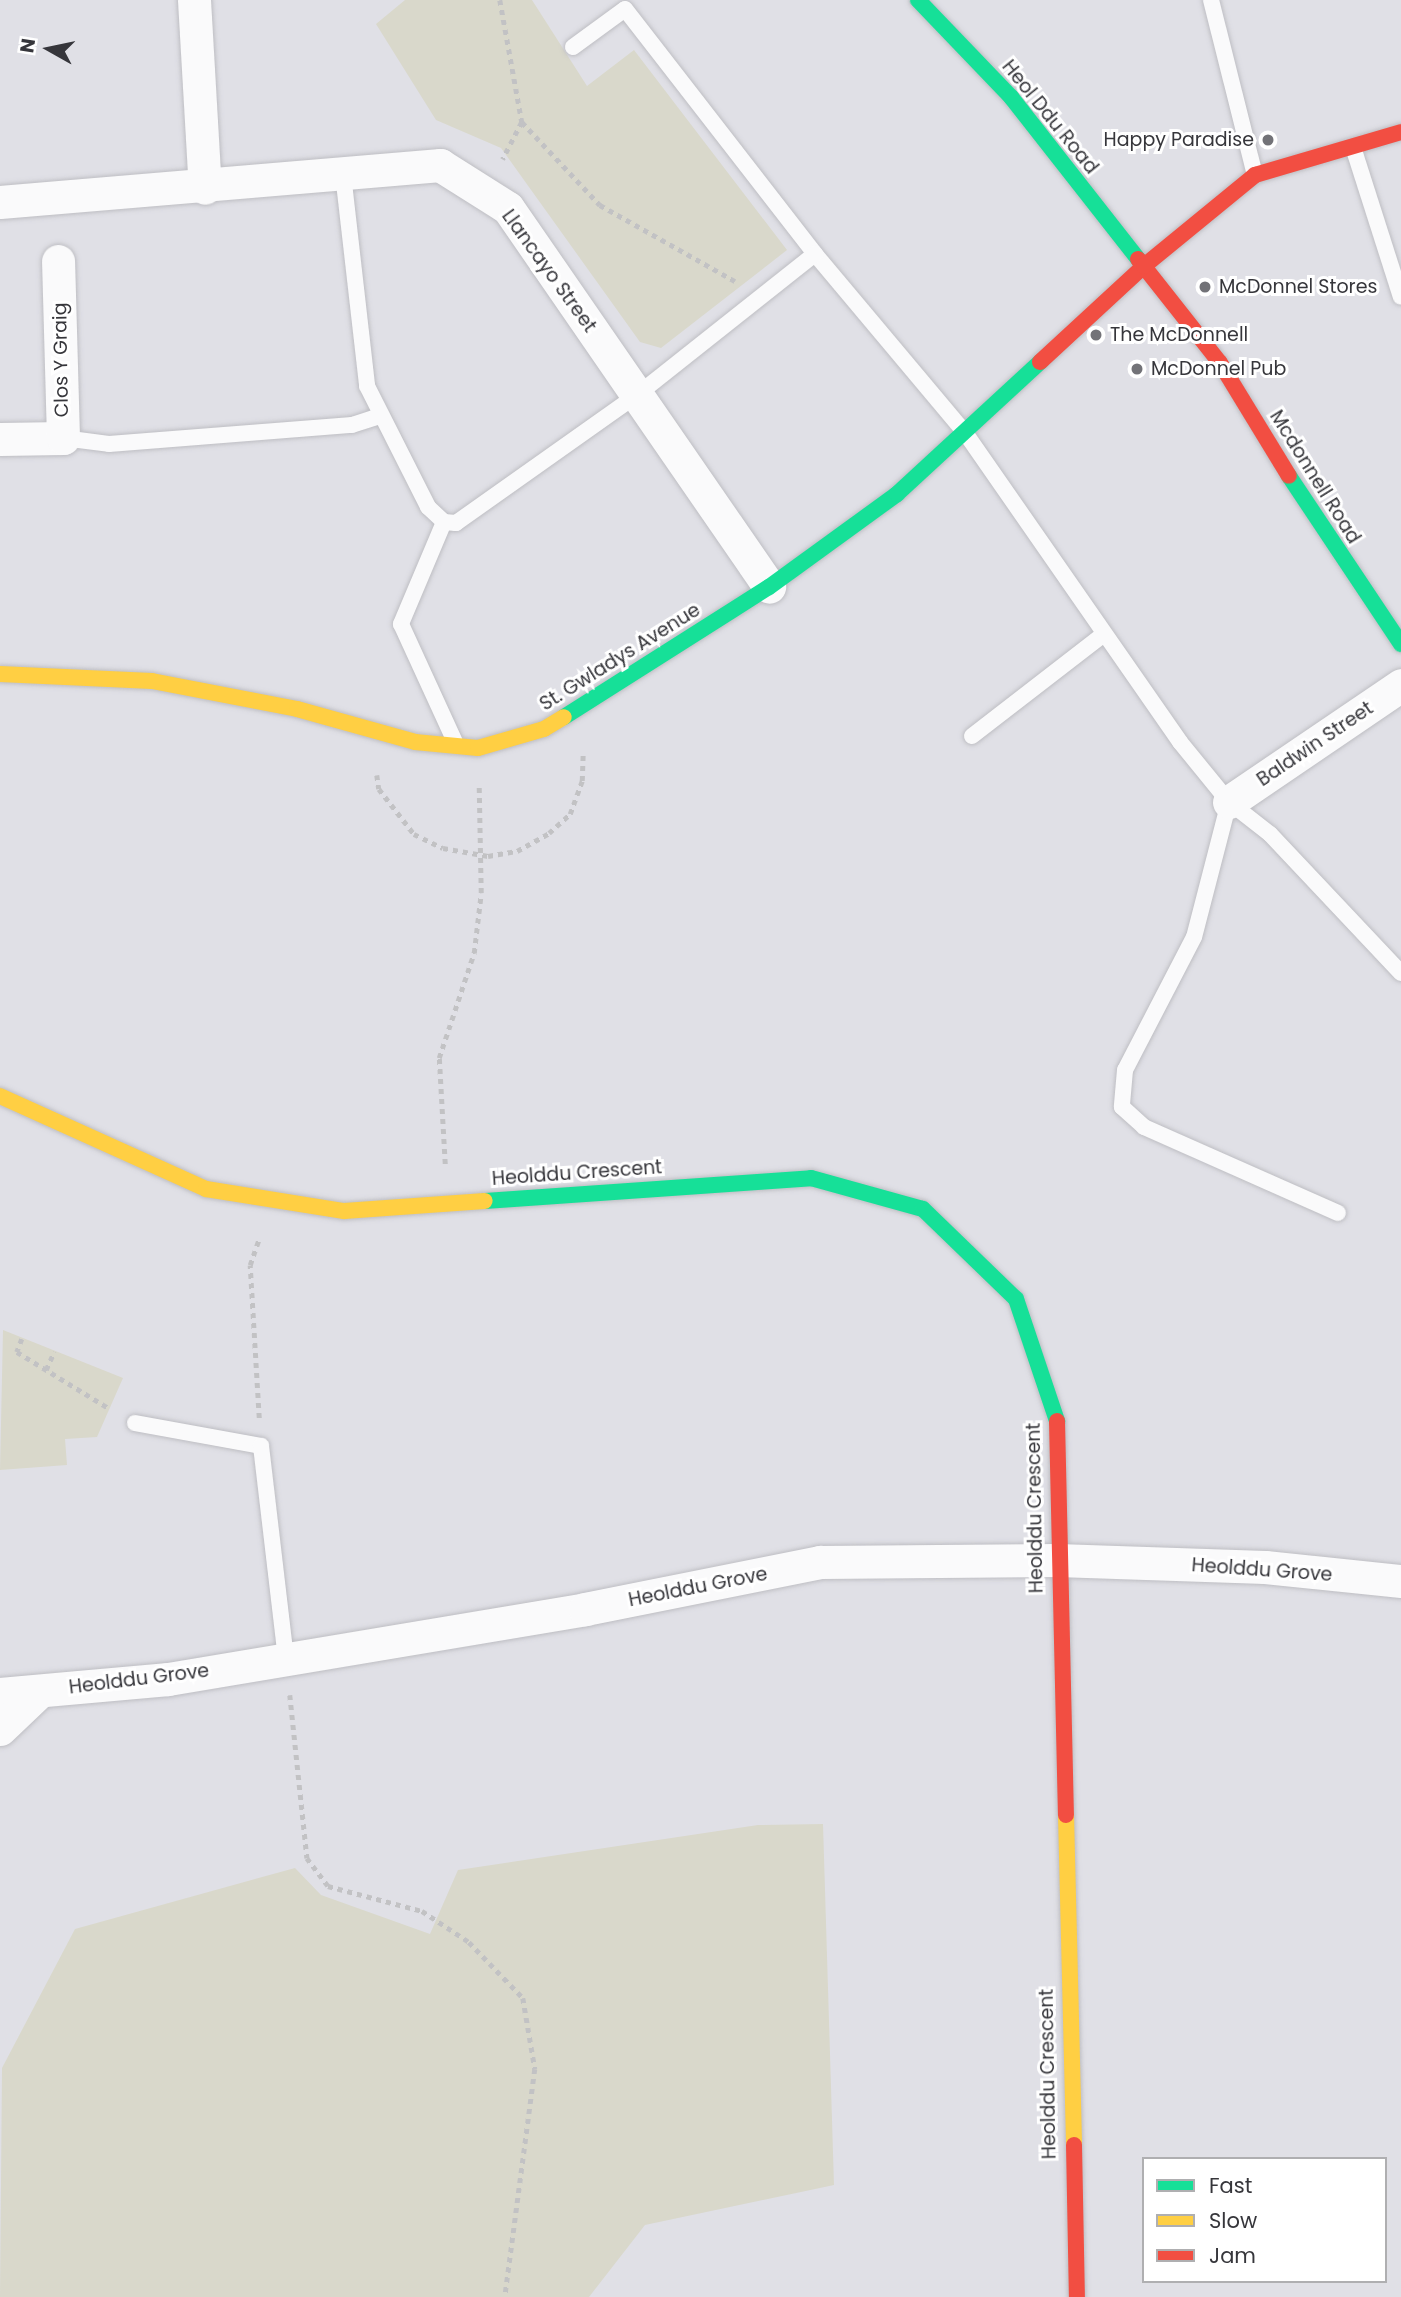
<!DOCTYPE html>
<html>
<head>
<meta charset="utf-8">
<style>
	body { margin:0 }
	#map { position:relative; width:1401px; height:2297px; overflow:hidden; background:#e0e0e6; font-family:Poppins,sans-serif }
	div>[style] { position:absolute }
	.green>* { inset:0; background:#d9d8cb }
	.path>* { height:4.5px; margin-top:-2.25px; transform-origin:0; background:repeating-linear-gradient(90deg,#c2c2c4 0 5px,transparent 0 10px) }
	.roads { filter:drop-shadow(0 0 2px #bebec3) drop-shadow(0 0 2px #bebec3) }
	.lane>* { height:16px; margin:-8px; padding:0 8px; transform-origin:8px; border-radius:8px; background:#fafafb }
	.street>* { height:33px; margin:-16.5px; padding:0 16.5px; transform-origin:16.5px; border-radius:16.5px; background:#fafafb }
	.fast>* { height:16px; margin:-8px; padding:0 8px; transform-origin:8px; border-radius:8px; background:#16e098 }
	.slow>* { height:16px; margin:-8px; padding:0 8px; transform-origin:8px; border-radius:8px; background:#ffcf43 }
	.jam>* { height:16px; margin:-8px; padding:0 8px; transform-origin:8px; border-radius:8px; background:#f24e42 }
	.dots>* { width:19px; height:19px; translate:-50% -50%; box-sizing:border-box; border:4px solid #fff; border-radius:50% }
	span { translate:-50% -50%; white-space:nowrap; text-align:center; line-height:1.15; -webkit-text-stroke:6px #fff; paint-order:stroke }
	.street-label { font-size:19px; color:#36363b }
	.poi-label { font-size:19px; color:#36363b }
	.right { translate:-100% -50%; text-align:right }
	.left { translate:0 -50%; text-align:left }
	.legend { position:absolute; left:1142px; top:2157px; width:245px; height:126px; box-sizing:border-box; background:#fff; border:2px solid #afafb1; margin:0; padding:9px 12px; list-style:none; font-size:21px; color:#36363b }
	.legend li { display:flex; align-items:center; gap:14px; height:35px }
	.legend b { width:35px; border:2px solid #afafb1 }
	.north { position:absolute; left:14px; top:14px; width:70px; height:70px; -webkit-text-stroke:5px #fff; paint-order:stroke; rotate:279deg; font-size:19px; font-weight:700; line-height:28px; text-align:center; color:#36363b }
	.north::after { content:''; display:block; margin:auto; width:24px; height:32px; background:#36363b; clip-path:polygon(50% 0,100% 100%,50% 72%,0 100%) }
</style>
</head>
<body>
<div id="map">
	<div class="green">
		<i style="clip-path:polygon(405px 0,532px 0,587px 86px,634px 50px,787px 250px,661px 348px,640px 342px,501px 148px,436px 120px,376px 24px)"></i>
		<i style="clip-path:polygon(3px 1330px,123px 1378px,97px 1437px,65px 1439px,67px 1465px,0 1470px)"></i>
		<i style="clip-path:polygon(823px 1824px,834px 2185px,645px 2225px,589px 2297px,0 2297px,2px 2068px,75px 1929px,295px 1868px,321px 1895px,430px 1934px,458px 1870px,758px 1825px)"></i>
	</div>
	<div class="path">
		<i style="left:500px;top:0;width:124px;rotate:79.8deg"></i>
		<i style="left:522px;top:122px;width:42px;rotate:117.2deg"></i>
		<i style="left:522px;top:122px;width:114px;rotate:46.8deg"></i>
		<i style="left:600px;top:205px;width:155px;rotate:29.4deg"></i>
		<i style="left:377px;top:775px;width:14px;rotate:82deg"></i>
		<i style="left:379px;top:789px;width:57px;rotate:52.1deg"></i>
		<i style="left:414px;top:834px;width:32px;rotate:26deg"></i>
		<i style="left:443px;top:848px;width:46px;rotate:10.1deg"></i>
		<i style="left:488px;top:856px;width:29px;rotate:-10deg"></i>
		<i style="left:517px;top:851px;width:37px;rotate:-29deg"></i>
		<i style="left:549px;top:833px;width:28px;rotate:-42deg"></i>
		<i style="left:570px;top:814px;width:35px;rotate:-70deg"></i>
		<i style="left:582px;top:781px;width:28px;rotate:-88deg"></i>
		<i style="left:445px;top:1164px;width:106px;rotate:-93.2deg"></i>
		<i style="left:439px;top:1058px;width:111px;rotate:-71.6deg"></i>
		<i style="left:474px;top:953px;width:60px;rotate:-83.3deg"></i>
		<i style="left:481px;top:893px;width:106px;rotate:-91.1deg"></i>
		<i style="left:22px;top:1339px;width:14px;rotate:111deg"></i>
		<i style="left:17px;top:1352px;width:109px;rotate:31.5deg"></i>
		<i style="left:46px;top:1370px;width:20px;rotate:-66deg"></i>
		<i style="left:259px;top:1418px;width:153px;rotate:-93.4deg"></i>
		<i style="left:250px;top:1265px;width:28px;rotate:-71deg"></i>
		<i style="left:290px;top:1695px;width:164px;rotate:84deg"></i>
		<i style="left:307px;top:1858px;width:35px;rotate:53deg"></i>
		<i style="left:328px;top:1886px;width:97px;rotate:14.9deg"></i>
		<i style="left:422px;top:1911px;width:56px;rotate:33.4deg"></i>
		<i style="left:469px;top:1942px;width:78px;rotate:46deg"></i>
		<i style="left:523px;top:1998px;width:72px;rotate:80.4deg"></i>
		<i style="left:535px;top:2069px;width:230px;rotate:97.5deg"></i>
	</div>
	<div class="roads">
		<div class="lane">
			<i style="left:1211px;top:0;width:180px;rotate:75.9deg"></i>
			<i style="left:573px;top:47px;width:64px;rotate:-36.2deg"></i>
			<i style="left:625px;top:9px;width:310px;rotate:52.2deg"></i>
			<i style="left:815px;top:254px;width:235px;rotate:50deg"></i>
			<i style="left:966px;top:434px;width:375px;rotate:55.2deg"></i>
			<i style="left:1180px;top:742px;width:77px;rotate:50.8deg"></i>
			<i style="left:1229px;top:802px;width:52px;rotate:38deg"></i>
			<i style="left:1270px;top:834px;width:191px;rotate:46.7deg"></i>
			<i style="left:1353px;top:147px;width:157px;rotate:72.3deg"></i>
			<i style="left:343px;top:174px;width:213px;rotate:83.5deg"></i>
			<i style="left:367px;top:386px;width:136px;rotate:63.2deg"></i>
			<i style="left:428px;top:507px;width:22px;rotate:43deg"></i>
			<i style="left:444px;top:522px;width:12px;rotate:5deg"></i>
			<i style="left:456px;top:523px;width:222px;rotate:-35.3deg"></i>
			<i style="left:637px;top:395px;width:227px;rotate:-38.4deg"></i>
			<i style="left:63px;top:438px;width:46px;rotate:7.4deg"></i>
			<i style="left:109px;top:444px;width:244px;rotate:-4.5deg"></i>
			<i style="left:352px;top:425px;width:28px;rotate:-18deg"></i>
			<i style="left:444px;top:522px;width:111px;rotate:112.9deg"></i>
			<i style="left:401px;top:624px;width:132px;rotate:65.4deg"></i>
			<i style="left:972px;top:736px;width:167px;rotate:-37.7deg"></i>
			<i style="left:1229px;top:802px;width:139px;rotate:104.5deg"></i>
			<i style="left:1194px;top:937px;width:150px;rotate:117.4deg"></i>
			<i style="left:1125px;top:1070px;width:37px;rotate:95deg"></i>
			<i style="left:1122px;top:1107px;width:30px;rotate:42deg"></i>
			<i style="left:1144px;top:1127px;width:212px;rotate:23.9deg"></i>
			<i style="left:135px;top:1423px;width:128px;rotate:10.3deg"></i>
			<i style="left:261px;top:1446px;width:214px;rotate:83.3deg"></i>
		</div>
		<div class="street">
			<i style="left:194px;top:0;width:188px;rotate:86.7deg"></i>
			<i style="left:0;top:202px;width:442px;rotate:-4.8deg"></i>
			<i style="left:440px;top:165px;width:80px;rotate:32.3deg"></i>
			<i style="left:508px;top:208px;width:460px;rotate:55.4deg"></i>
			<i style="left:0;top:439px;width:63px;rotate:-0.9deg"></i>
			<i style="left:63px;top:438px;width:177px;rotate:-91.6deg"></i>
			<i style="left:1229px;top:802px;width:208px;rotate:-34.2deg"></i>
			<i style="left:0;top:1694px;width:169px;rotate:-5.1deg"></i>
			<i style="left:168px;top:1679px;width:423px;rotate:-9.5deg"></i>
			<i style="left:585px;top:1609px;width:240px;rotate:-11.3deg"></i>
			<i style="left:820px;top:1562px;width:237px;rotate:-0.5deg"></i>
			<i style="left:1057px;top:1560px;width:208px;rotate:1.9deg"></i>
			<i style="left:1265px;top:1567px;width:137px;rotate:5.9deg"></i>
			<i style="left:0;top:1729px;width:55px;rotate:-43.5deg"></i>
		</div>
		<div class="fast">
			<i style="left:918px;top:0;width:134px;rotate:46.2deg"></i>
			<i style="left:1011px;top:97px;width:206px;rotate:51.9deg"></i>
			<i style="left:1289px;top:476px;width:202px;rotate:56.3deg"></i>
			<i style="left:564px;top:717px;width:243px;rotate:-32.4deg"></i>
			<i style="left:769px;top:587px;width:158px;rotate:-36deg"></i>
			<i style="left:897px;top:494px;width:195px;rotate:-42.7deg"></i>
			<i style="left:485px;top:1201px;width:327px;rotate:-4deg"></i>
			<i style="left:811px;top:1178px;width:116px;rotate:15.5deg"></i>
			<i style="left:923px;top:1209px;width:129px;rotate:44.1deg"></i>
			<i style="left:1016px;top:1299px;width:129px;rotate:71.4deg"></i>
		</div>
		<div class="slow">
			<i style="left:0;top:674px;width:152px;rotate:2.6deg"></i>
			<i style="left:152px;top:681px;width:148px;rotate:10.9deg"></i>
			<i style="left:297px;top:709px;width:123px;rotate:15.6deg"></i>
			<i style="left:415px;top:742px;width:63px;rotate:5.4deg"></i>
			<i style="left:478px;top:748px;width:69px;rotate:-16.1deg"></i>
			<i style="left:544px;top:729px;width:23px;rotate:-31deg"></i>
			<i style="left:0;top:1096px;width:226px;rotate:24.3deg"></i>
			<i style="left:206px;top:1189px;width:140px;rotate:9.1deg"></i>
			<i style="left:344px;top:1211px;width:141px;rotate:-4.1deg"></i>
			<i style="left:1066px;top:1815px;width:330px;rotate:88.6deg"></i>
		</div>
		<div class="jam">
			<i style="left:1138px;top:259px;width:132px;rotate:51.7deg"></i>
			<i style="left:1220px;top:363px;width:132px;rotate:58.6deg"></i>
			<i style="left:1040px;top:362px;width:142px;rotate:-42.7deg"></i>
			<i style="left:1144px;top:266px;width:144px;rotate:-39.3deg"></i>
			<i style="left:1255px;top:175px;width:152px;rotate:-16.4deg"></i>
			<i style="left:1057px;top:1421px;width:394px;rotate:88.7deg"></i>
			<i style="left:1074px;top:2145px;width:152px;rotate:88.9deg"></i>
		</div>
	</div>
	<div class="dots">
		<i style="left:1268px;top:140px;background:#727277"></i>
		<i style="left:1205px;top:287px;background:#727277"></i>
		<i style="left:1096px;top:335px;background:#727277"></i>
		<i style="left:1137px;top:369px;background:#727277"></i>
	</div>
	<div class="street-label">
		<span style="left:1050px;top:117px;rotate:51deg">Heol Ddu Road</span>
		<span style="left:549px;top:271px;rotate:54deg">Llancayo Street</span>
		<span style="left:61px;top:360px;rotate:-91deg">Clos Y Graig</span>
		<span style="left:1315px;top:477px;rotate:58deg">Mcdonnell Road</span>
		<span style="left:620px;top:657px;rotate:-32deg">St. Gwladys Avenue</span>
		<span style="left:1315px;top:744px;rotate:-34deg">Baldwin Street</span>
		<span style="left:577px;top:1173px;rotate:-4deg">Heolddu Crescent</span>
		<span style="left:1035px;top:1508px;rotate:-91deg">Heolddu Crescent</span>
		<span style="left:1262px;top:1570px;rotate:4deg">Heolddu Grove</span>
		<span style="left:698px;top:1587px;rotate:-11deg">Heolddu Grove</span>
		<span style="left:139px;top:1679px;rotate:-7deg">Heolddu Grove</span>
		<span style="left:1048px;top:2074px;rotate:-91deg">Heolddu Crescent</span>
	</div>
	<div class="poi-label">
		<span class="right" style="left:1254px;top:140px">Happy Paradise</span>
		<span class="left" style="left:1219px;top:287px">McDonnel Stores</span>
		<span class="left" style="left:1110px;top:335px">The McDonnell</span>
		<span class="left" style="left:1151px;top:369px">McDonnel Pub</span>
	</div>
	<ul class="legend">
	<li><b style="height:9px;background:#16e098"></b>Fast</li>
	<li><b style="height:9px;background:#ffcf43"></b>Slow</li>
	<li><b style="height:9px;background:#f24e42"></b>Jam</li>
	</ul>
	<div class="north">N</div>
</div>
</body>
</html>
